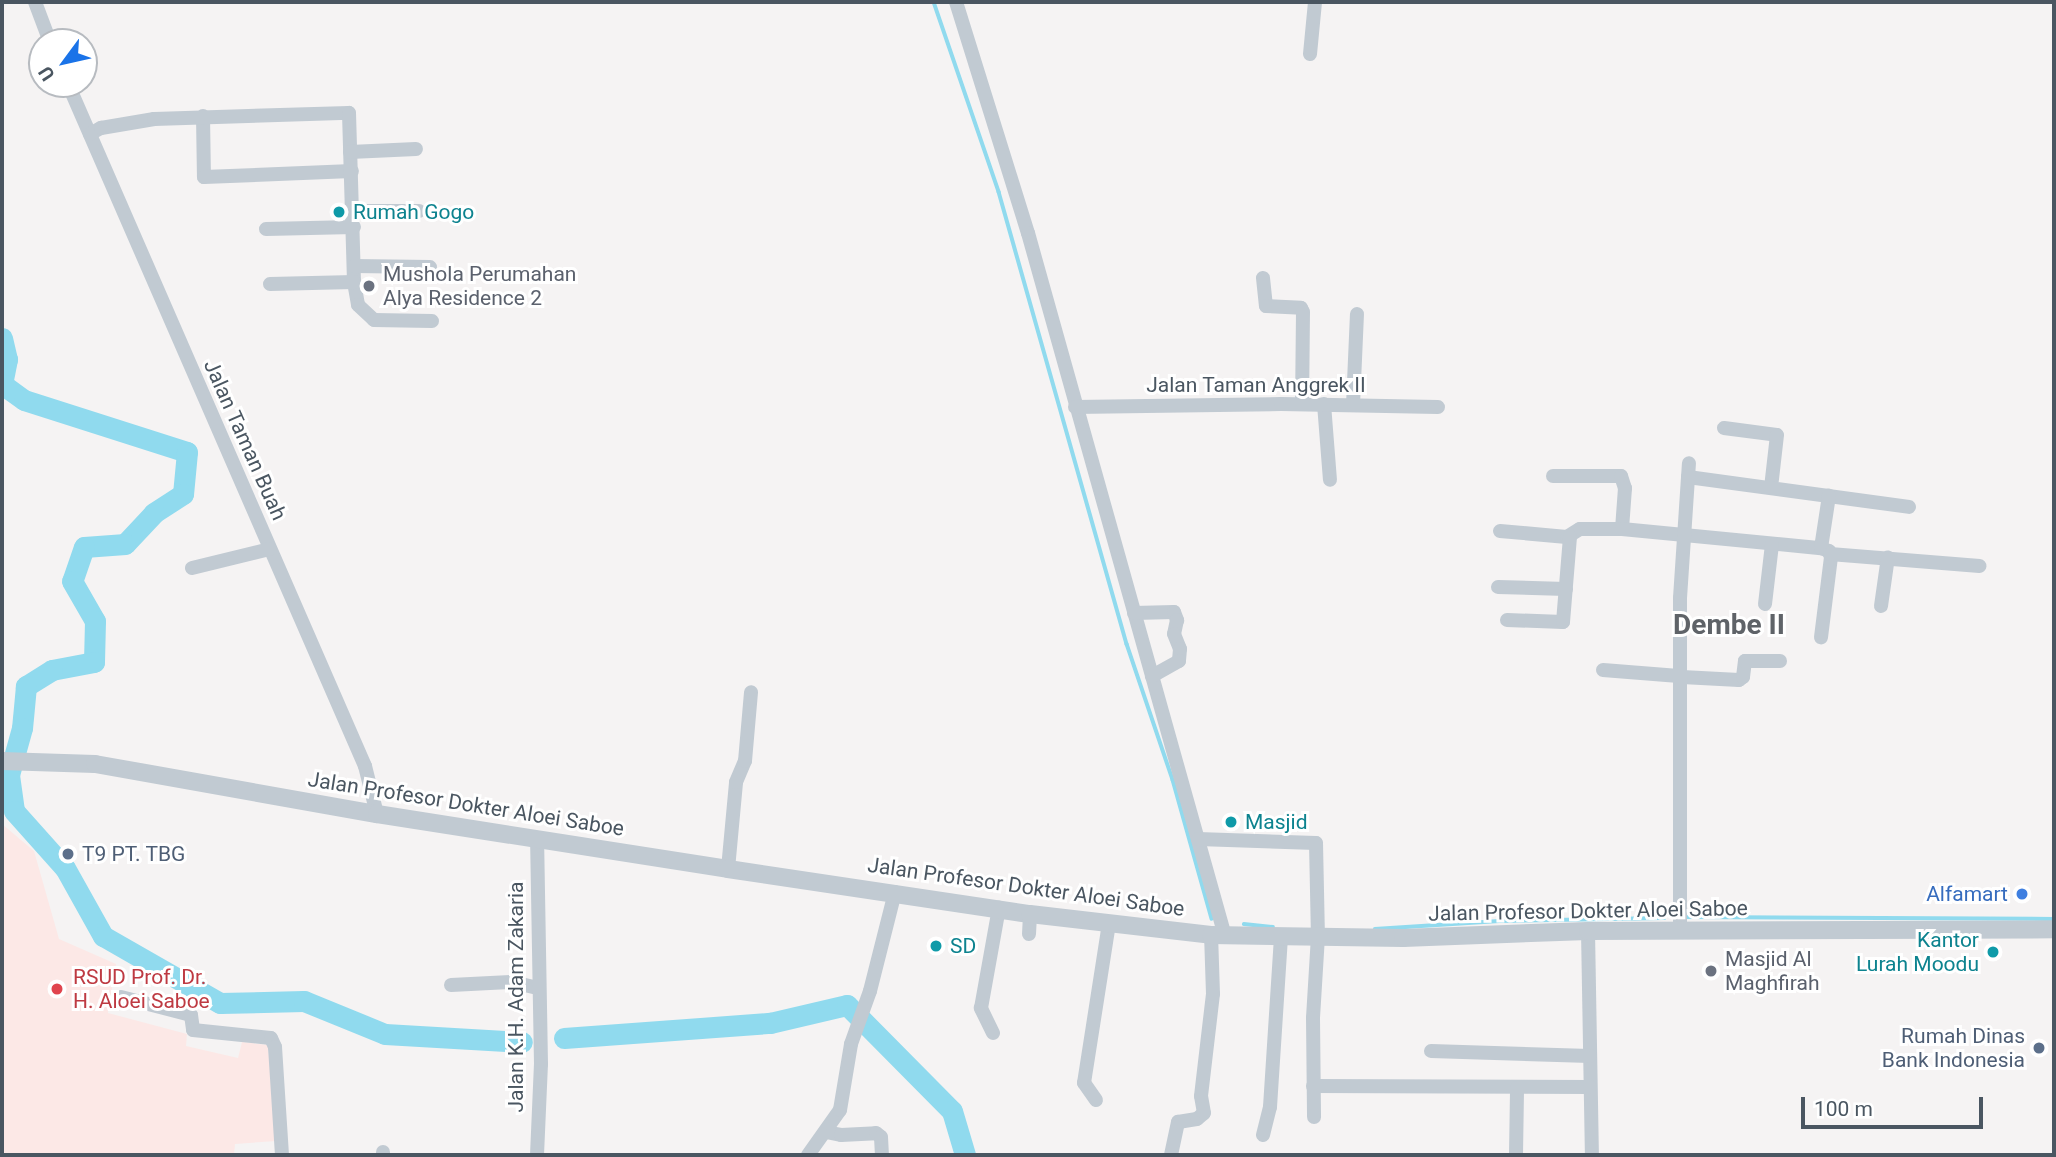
<!DOCTYPE html>
<html>
<head>
<meta charset="utf-8">
<style>
	body { margin:0 }
	#map { position:relative; width:2056px; height:1157px; overflow:hidden; background:#f5f3f3; font-family:Roboto,sans-serif }
	div>[style] { position:absolute }
	.medical>* { inset:0; background:#fce8e6 }
	.stream>* { height:3.5px; margin:-1.75px; padding:0 1.75px; transform-origin:1.75px; border-radius:1.75px; background:#90daee }
	.river>* { height:21px; margin:-10.5px; padding:0 10.5px; transform-origin:10.5px; border-radius:10.5px; background:#90daee }
	.minor>* { height:14px; margin:-7px; padding:0 7px; transform-origin:7px; border-radius:7px; background:#c1cad2 }
	.tertiary>* { height:18px; margin:-9px; padding:0 9px; transform-origin:9px; border-radius:9px; background:#c1cad2 }
	.dots>* { width:19px; height:19px; translate:-50% -50%; box-sizing:border-box; border:4px solid #fff; border-radius:50% }
	span { translate:-50% -50%; white-space:nowrap; text-align:center; line-height:1.15; -webkit-text-stroke:6px #fff; paint-order:stroke }
	.culture-label { font-size:21px; color:#0d838f }
	.left { translate:0 -50%; text-align:left }
	.right { translate:-100% -50%; text-align:right }
	.worship-label { font-size:21px; color:#5b616d }
	.street-label { font-size:21px; color:#4a5661 }
	.service-label { font-size:21px; color:#4e5e75 }
	.shop-label { font-size:21px; color:#366cbe }
	.health-label { font-size:21px; color:#be3a42 }
	.district-label { font-size:28px; color:#5f6368; font-weight:700 }
	.frame { position:absolute; inset:0; border:4px solid #4a5661; pointer-events:none }
	.north { position:absolute; left:28px; top:28px; width:70px; height:70px; box-sizing:border-box; background:#fff; border:2px solid #b7bbc0; border-radius:50%; rotate:237deg; font-size:19px; font-weight:700; line-height:28px; text-align:center; color:#4a5661 }
	.north::after { content:''; display:block; margin:auto; width:24px; height:32px; background:#1a73e8; clip-path:polygon(50% 0,100% 100%,50% 72%,0 100%) }
	.scale { position:absolute; left:1801px; top:1097px; width:182px; height:32px; box-sizing:border-box; border:4px solid #4a5661; border-top:0; padding-left:9px; font-size:21px; line-height:24px; white-space:nowrap; color:#4a5661; -webkit-text-stroke:5px #fff; paint-order:stroke }
</style>
</head>
<body>
<div id="map">
	<div class="medical">
		<i style="clip-path:polygon(2px 824px,34px 851px,59px 939px,116px 964px,108px 1013px,187px 1034px,186px 1046px,238px 1058px,242px 1042px,268px 1045px,276px 1141px,235px 1144px,234px 1155px,2px 1155px)"></i>
	</div>
	<div class="stream">
		<i style="left:934px;top:2px;width:201px;rotate:71.1deg"></i>
		<i style="left:999px;top:192px;width:470px;rotate:74.2deg"></i>
		<i style="left:1127px;top:644px;width:144px;rotate:71.3deg"></i>
		<i style="left:1173px;top:780px;width:144px;rotate:74.3deg"></i>
		<i style="left:2px;top:772px;width:8px;rotate:23deg"></i>
		<i style="left:1685px;top:917px;width:369px;rotate:0.3deg"></i>
		<i style="left:1244px;top:924px;width:29px;rotate:6deg"></i>
		<i style="left:1375px;top:929px;width:124px;rotate:-3.7deg"></i>
		<i style="left:1499px;top:921px;width:165px;rotate:-1deg"></i>
	</div>
	<div class="river">
		<i style="left:2px;top:338px;width:22px;rotate:77deg"></i>
		<i style="left:7px;top:359px;width:25px;rotate:101deg"></i>
		<i style="left:2px;top:384px;width:27px;rotate:36deg"></i>
		<i style="left:24px;top:400px;width:171px;rotate:17.7deg"></i>
		<i style="left:187px;top:452px;width:42px;rotate:95.4deg"></i>
		<i style="left:183px;top:494px;width:35px;rotate:147deg"></i>
		<i style="left:154px;top:513px;width:42px;rotate:133.1deg"></i>
		<i style="left:125px;top:544px;width:41px;rotate:175.8deg"></i>
		<i style="left:84px;top:547px;width:36px;rotate:109deg"></i>
		<i style="left:72px;top:581px;width:46px;rotate:60.1deg"></i>
		<i style="left:95px;top:621px;width:41px;rotate:91.4deg"></i>
		<i style="left:94px;top:662px;width:43px;rotate:169.2deg"></i>
		<i style="left:52px;top:670px;width:31px;rotate:148deg"></i>
		<i style="left:26px;top:686px;width:42px;rotate:95.4deg"></i>
		<i style="left:22px;top:728px;width:49px;rotate:105.5deg"></i>
		<i style="left:9px;top:775px;width:36px;rotate:82deg"></i>
		<i style="left:14px;top:811px;width:76px;rotate:48.2deg"></i>
		<i style="left:65px;top:868px;width:78px;rotate:60.8deg"></i>
		<i style="left:103px;top:936px;width:135px;rotate:29.8deg"></i>
		<i style="left:220px;top:1003px;width:84px;rotate:-1.4deg"></i>
		<i style="left:304px;top:1001px;width:87px;rotate:22.2deg"></i>
		<i style="left:385px;top:1034px;width:137px;rotate:3.3deg"></i>
		<i style="left:564px;top:1038px;width:207px;rotate:-4.2deg"></i>
		<i style="left:770px;top:1023px;width:79px;rotate:-13.2deg"></i>
		<i style="left:847px;top:1005px;width:149px;rotate:45.3deg"></i>
		<i style="left:952px;top:1111px;width:46px;rotate:73.5deg"></i>
	</div>
	<div class="minor">
		<i style="left:35px;top:2px;width:43px;rotate:69.4deg"></i>
		<i style="left:956px;top:2px;width:242px;rotate:72.7deg"></i>
		<i style="left:1028px;top:233px;width:730px;rotate:74.35deg"></i>
		<i style="left:1310px;top:54px;width:52px;rotate:-84.5deg"></i>
		<i style="left:68px;top:84px;width:744px;rotate:66.47deg"></i>
		<i style="left:365px;top:766px;width:49px;rotate:76deg"></i>
		<i style="left:203px;top:116px;width:61px;rotate:89.1deg"></i>
		<i style="left:204px;top:177px;width:148px;rotate:-2.3deg"></i>
		<i style="left:90px;top:134px;width:13px;rotate:-29deg"></i>
		<i style="left:101px;top:128px;width:54px;rotate:-9.6deg"></i>
		<i style="left:154px;top:119px;width:195px;rotate:-1.8deg"></i>
		<i style="left:349px;top:113px;width:169px;rotate:88.3deg"></i>
		<i style="left:354px;top:282px;width:23px;rotate:80deg"></i>
		<i style="left:358px;top:305px;width:22px;rotate:43deg"></i>
		<i style="left:374px;top:320px;width:58px;rotate:1deg"></i>
		<i style="left:350px;top:152px;width:66px;rotate:-2.6deg"></i>
		<i style="left:354px;top:211px;width:65px"></i>
		<i style="left:266px;top:229px;width:88px;rotate:-1.3deg"></i>
		<i style="left:354px;top:266px;width:76px;rotate:0.8deg"></i>
		<i style="left:1263px;top:278px;width:28px;rotate:84deg"></i>
		<i style="left:1266px;top:306px;width:35px;rotate:3deg"></i>
		<i style="left:1301px;top:308px;width:4px;rotate:63deg"></i>
		<i style="left:1303px;top:312px;width:92px;rotate:90.6deg"></i>
		<i style="left:270px;top:284px;width:84px;rotate:-1.4deg"></i>
		<i style="left:1324px;top:404px;width:76px;rotate:85.5deg"></i>
		<i style="left:1353px;top:405px;width:91px;rotate:-87.5deg"></i>
		<i style="left:1075px;top:407px;width:206px;rotate:-0.8deg"></i>
		<i style="left:1281px;top:404px;width:157px;rotate:1.1deg"></i>
		<i style="left:1724px;top:428px;width:53px;rotate:7.5deg"></i>
		<i style="left:1777px;top:435px;width:53px;rotate:96.5deg"></i>
		<i style="left:1553px;top:476px;width:68px"></i>
		<i style="left:1621px;top:476px;width:13px;rotate:72deg"></i>
		<i style="left:1625px;top:488px;width:41px;rotate:94.2deg"></i>
		<i style="left:1688px;top:477px;width:223px;rotate:7.7deg"></i>
		<i style="left:1500px;top:531px;width:67px;rotate:5.1deg"></i>
		<i style="left:1567px;top:537px;width:15px;rotate:-32deg"></i>
		<i style="left:1580px;top:529px;width:42px"></i>
		<i style="left:1622px;top:529px;width:200px;rotate:5.5deg"></i>
		<i style="left:1821px;top:548px;width:9px;rotate:21deg"></i>
		<i style="left:1829px;top:551px;width:6px;rotate:72deg"></i>
		<i style="left:1831px;top:557px;width:81px;rotate:97.1deg"></i>
		<i style="left:1821px;top:548px;width:53px;rotate:-81.3deg"></i>
		<i style="left:1830px;top:554px;width:150px;rotate:4.6deg"></i>
		<i style="left:192px;top:568px;width:80px;rotate:-13.7deg"></i>
		<i style="left:1498px;top:587px;width:68px;rotate:1.7deg"></i>
		<i style="left:1765px;top:604px;width:60px;rotate:-83.3deg"></i>
		<i style="left:1881px;top:606px;width:49px;rotate:-81.9deg"></i>
		<i style="left:1134px;top:613px;width:40px;rotate:-1.4deg"></i>
		<i style="left:1174px;top:612px;width:9px;rotate:69deg"></i>
		<i style="left:1177px;top:620px;width:14px;rotate:102deg"></i>
		<i style="left:1174px;top:634px;width:16px;rotate:68deg"></i>
		<i style="left:1180px;top:649px;width:12px;rotate:95deg"></i>
		<i style="left:1179px;top:661px;width:31px;rotate:151deg"></i>
		<i style="left:1507px;top:620px;width:56px;rotate:2deg"></i>
		<i style="left:1563px;top:622px;width:86px;rotate:-85.3deg"></i>
		<i style="left:1603px;top:670px;width:76px;rotate:4.5deg"></i>
		<i style="left:1682px;top:677px;width:57px;rotate:3deg"></i>
		<i style="left:1739px;top:680px;width:5px;rotate:-37deg"></i>
		<i style="left:1743px;top:677px;width:16px;rotate:-83deg"></i>
		<i style="left:1745px;top:661px;width:35px"></i>
		<i style="left:1198px;top:839px;width:118px;rotate:1.9deg"></i>
		<i style="left:1316px;top:843px;width:93px;rotate:88.8deg"></i>
		<i style="left:1318px;top:936px;width:82px;rotate:93.5deg"></i>
		<i style="left:1313px;top:1018px;width:99px;rotate:89.4deg"></i>
		<i style="left:728px;top:869px;width:87px;rotate:-84.7deg"></i>
		<i style="left:736px;top:782px;width:23px;rotate:-67deg"></i>
		<i style="left:745px;top:761px;width:69px;rotate:-85deg"></i>
		<i style="left:1680px;top:929px;width:331px;rotate:-90deg"></i>
		<i style="left:1680px;top:598px;width:135px;rotate:-86.2deg"></i>
		<i style="left:1588px;top:931px;width:224px;rotate:89deg"></i>
		<i style="left:1029px;top:934px;width:20px;rotate:-87deg"></i>
		<i style="left:451px;top:985px;width:61px;rotate:-2.8deg"></i>
		<i style="left:512px;top:982px;width:27px;rotate:13deg"></i>
		<i style="left:121px;top:997px;width:72px;rotate:14.4deg"></i>
		<i style="left:191px;top:1015px;width:15px;rotate:82deg"></i>
		<i style="left:193px;top:1030px;width:78px;rotate:5.9deg"></i>
		<i style="left:271px;top:1038px;width:10px;rotate:66deg"></i>
		<i style="left:275px;top:1047px;width:108px;rotate:86.3deg"></i>
		<i style="left:993px;top:1033px;width:28px;rotate:-116deg"></i>
		<i style="left:981px;top:1008px;width:102px;rotate:-79.8deg"></i>
		<i style="left:1431px;top:1051px;width:159px;rotate:1.8deg"></i>
		<i style="left:1313px;top:1086px;width:277px;rotate:0.2deg"></i>
		<i style="left:1096px;top:1100px;width:21px;rotate:-125deg"></i>
		<i style="left:1084px;top:1083px;width:162px;rotate:-81.1deg"></i>
		<i style="left:826px;top:1132px;width:15px;rotate:11deg"></i>
		<i style="left:841px;top:1135px;width:35px;rotate:-3deg"></i>
		<i style="left:876px;top:1133px;width:6px;rotate:39deg"></i>
		<i style="left:881px;top:1137px;width:18px;rotate:87deg"></i>
		<i style="left:1263px;top:1135px;width:29px;rotate:-76deg"></i>
		<i style="left:1270px;top:1107px;width:171px;rotate:-86.3deg"></i>
		<i style="left:383px;top:1152px;width:3px;rotate:90deg"></i>
		<i style="left:537px;top:1155px;width:91px;rotate:-87.5deg"></i>
		<i style="left:541px;top:1064px;width:225px;rotate:-91deg"></i>
		<i style="left:808px;top:1155px;width:55px;rotate:-54.6deg"></i>
		<i style="left:840px;top:1110px;width:67px;rotate:-80.5deg"></i>
		<i style="left:851px;top:1044px;width:56px;rotate:-70.3deg"></i>
		<i style="left:870px;top:991px;width:102px;rotate:-75.8deg"></i>
		<i style="left:1171px;top:1155px;width:34px;rotate:-78deg"></i>
		<i style="left:1178px;top:1122px;width:19px;rotate:-9deg"></i>
		<i style="left:1197px;top:1119px;width:9px;rotate:-41deg"></i>
		<i style="left:1204px;top:1113px;width:17px;rotate:-100deg"></i>
		<i style="left:1201px;top:1096px;width:103px;rotate:-83.3deg"></i>
		<i style="left:1213px;top:994px;width:59px;rotate:-91.9deg"></i>
		<i style="left:1516px;top:1155px;width:67px;rotate:-89.1deg"></i>
	</div>
	<div class="tertiary">
		<i style="left:2px;top:761px;width:93px;rotate:1.8deg"></i>
		<i style="left:95px;top:764px;width:286px;rotate:10.1deg"></i>
		<i style="left:377px;top:814px;width:355px;rotate:8.9deg"></i>
		<i style="left:728px;top:869px;width:305px;rotate:8.5deg"></i>
		<i style="left:1030px;top:914px;width:182px;rotate:6.6deg"></i>
		<i style="left:1211px;top:935px;width:192px;rotate:0.9deg"></i>
		<i style="left:1403px;top:938px;width:185px;rotate:-2.2deg"></i>
		<i style="left:1588px;top:931px;width:466px;rotate:-0.2deg"></i>
	</div>
	<div class="dots">
		<i style="left:339px;top:212px;background:#0f9aa8"></i>
		<i style="left:369px;top:286px;background:#6b7280"></i>
		<i style="left:1231px;top:822px;background:#0f9aa8"></i>
		<i style="left:68px;top:854px;background:#5c6f8a"></i>
		<i style="left:2022px;top:894px;background:#3f7fe0"></i>
		<i style="left:936px;top:946px;background:#0f9aa8"></i>
		<i style="left:1993px;top:952px;background:#0f9aa8"></i>
		<i style="left:1711px;top:971px;background:#6b7280"></i>
		<i style="left:57px;top:989px;background:#e0444e"></i>
		<i style="left:2039px;top:1048px;background:#5c6f8a"></i>
	</div>
	<div class="culture-label">
		<span class="left" style="left:353px;top:212px">Rumah Gogo</span>
		<span class="left" style="left:1245px;top:822px">Masjid</span>
		<span class="right" style="left:1979px;top:952px">Kantor<br>Lurah Moodu</span>
		<span class="left" style="left:950px;top:946px">SD</span>
	</div>
	<div class="worship-label">
		<span class="left" style="left:383px;top:286px">Mushola Perumahan<br>Alya Residence 2</span>
		<span class="left" style="left:1725px;top:971px">Masjid Al<br>Maghfirah</span>
	</div>
	<div class="street-label">
		<span style="left:1256px;top:385px">Jalan Taman Anggrek II</span>
		<span style="left:245px;top:440px;rotate:66deg">Jalan Taman Buah</span>
		<span style="left:466px;top:804px;rotate:9deg">Jalan Profesor Dokter Aloei Saboe</span>
		<span style="left:1026px;top:887px;rotate:8deg">Jalan Profesor Dokter Aloei Saboe</span>
		<span style="left:1588px;top:911px;rotate:-1deg">Jalan Profesor Dokter Aloei Saboe</span>
		<span style="left:516px;top:997px;rotate:-90deg">Jalan K.H. Adam Zakaria</span>
	</div>
	<div class="service-label">
		<span class="left" style="left:82px;top:854px">T9 PT. TBG</span>
		<span class="right" style="left:2025px;top:1048px">Rumah Dinas<br>Bank Indonesia</span>
	</div>
	<div class="shop-label">
		<span class="right" style="left:2008px;top:894px">Alfamart</span>
	</div>
	<div class="health-label">
		<span class="left" style="left:73px;top:989px">RSUD Prof. Dr.<br>H. Aloei Saboe</span>
	</div>
	<div class="district-label">
		<span style="left:1729px;top:625px">Dembe II</span>
	</div>
	<div class="frame"></div>
	<div class="north">U</div>
	<div class="scale">100 m</div>
</div>
</body>
</html>
